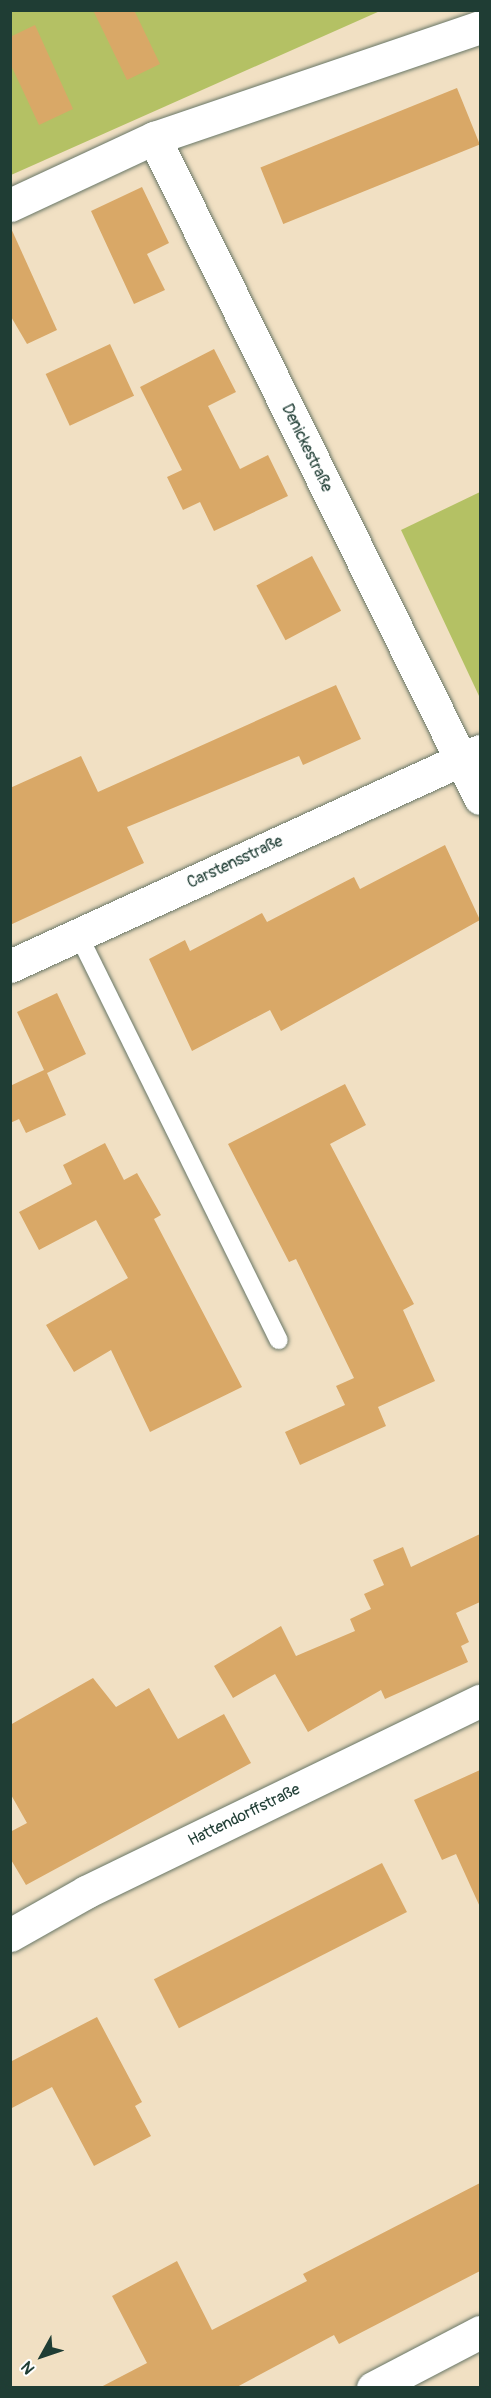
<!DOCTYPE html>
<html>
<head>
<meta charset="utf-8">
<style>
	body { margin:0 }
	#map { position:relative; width:491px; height:2398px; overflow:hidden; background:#f1e0c3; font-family:Pangolin,sans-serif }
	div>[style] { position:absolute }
	.green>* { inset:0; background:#b4c164 }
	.building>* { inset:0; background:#d9a867; transform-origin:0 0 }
	.roads { filter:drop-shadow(0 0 2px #687666) drop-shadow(0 0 2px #687666) }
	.lane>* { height:18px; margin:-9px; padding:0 9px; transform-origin:9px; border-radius:9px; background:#fff }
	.street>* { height:33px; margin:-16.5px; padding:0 16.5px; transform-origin:16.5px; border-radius:16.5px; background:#fff }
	span { translate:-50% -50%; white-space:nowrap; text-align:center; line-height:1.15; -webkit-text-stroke:6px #fff; paint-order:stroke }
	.street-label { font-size:16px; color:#1f3d34 }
	.frame { position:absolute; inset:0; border:12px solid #1f3d34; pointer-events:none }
	.north { position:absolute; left:12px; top:2326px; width:60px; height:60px; -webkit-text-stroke:4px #fff; paint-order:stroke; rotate:230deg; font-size:16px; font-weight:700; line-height:24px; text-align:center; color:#1f3d34 }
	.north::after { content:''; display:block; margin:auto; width:21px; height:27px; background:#1f3d34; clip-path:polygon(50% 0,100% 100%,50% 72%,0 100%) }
</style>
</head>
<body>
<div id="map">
	<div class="green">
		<i style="clip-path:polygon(11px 11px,380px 11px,11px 175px)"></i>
		<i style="clip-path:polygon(480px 492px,480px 698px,401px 530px)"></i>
	</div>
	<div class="building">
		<i style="clip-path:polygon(93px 10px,134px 10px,160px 64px,127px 80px)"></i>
		<i style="clip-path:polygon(35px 25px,73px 109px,39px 125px,10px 63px,10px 37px)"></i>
		<i style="left:457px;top:88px;width:61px;height:212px;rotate:68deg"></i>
		<i style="clip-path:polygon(142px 187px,169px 243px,147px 254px,165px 290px,134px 304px,91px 211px)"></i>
		<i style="clip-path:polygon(10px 226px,57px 330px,27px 344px,10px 315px)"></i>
		<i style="left:110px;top:344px;width:57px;height:71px;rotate:65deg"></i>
		<i style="clip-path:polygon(214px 349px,236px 392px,208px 406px,240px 469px,268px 455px,288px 496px,214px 531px,200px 502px,183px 510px,167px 477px,182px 470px,140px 387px)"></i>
		<i style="left:312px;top:556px;width:62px;height:63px;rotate:62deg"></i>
		<i style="clip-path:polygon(336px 685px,361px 739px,303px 765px,299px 756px,127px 827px,144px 863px,10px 925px,10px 788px,81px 756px,98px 792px)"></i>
		<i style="clip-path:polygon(445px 845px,480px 920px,281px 1031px,270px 1010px,192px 1051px,149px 959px,185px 940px,190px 951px,262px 913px,267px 922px,354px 877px,360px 889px)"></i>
		<i style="clip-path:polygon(57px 993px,86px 1054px,47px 1073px,66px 1115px,26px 1133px,19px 1119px,10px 1123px,10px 1086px,44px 1070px,17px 1012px)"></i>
		<i style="clip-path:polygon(345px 1084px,366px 1125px,330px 1144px,414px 1304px,403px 1310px,435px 1381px,378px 1407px,386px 1426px,300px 1465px,285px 1432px,345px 1405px,336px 1386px,354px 1378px,296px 1259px,289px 1262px,228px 1144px)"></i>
		<i style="clip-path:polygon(105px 1143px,124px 1180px,137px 1173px,161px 1215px,154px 1219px,242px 1387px,150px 1432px,111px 1350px,74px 1372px,46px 1325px,128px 1278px,96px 1220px,39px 1250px,19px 1212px,72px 1184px,63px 1165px)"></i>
		<i style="clip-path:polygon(480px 1534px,480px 1602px,456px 1613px,469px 1642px,461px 1646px,468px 1662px,385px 1699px,381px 1690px,308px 1732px,275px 1674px,233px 1698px,214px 1666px,281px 1626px,296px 1656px,355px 1631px,350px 1619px,371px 1609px,364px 1594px,384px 1585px,373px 1560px,403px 1547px,411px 1567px)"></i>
		<i style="clip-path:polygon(93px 1678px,116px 1707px,149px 1688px,178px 1739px,224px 1714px,251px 1763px,26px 1885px,10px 1858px,10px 1832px,27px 1823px,10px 1793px,10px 1725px)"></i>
		<i style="clip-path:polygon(480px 1770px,480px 1907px,456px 1854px,442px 1860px,414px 1800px)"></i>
		<i style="left:382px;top:1863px;width:55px;height:256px;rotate:63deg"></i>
		<i style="clip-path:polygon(97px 2017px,142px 2102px,135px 2106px,151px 2136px,94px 2166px,52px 2087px,10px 2109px,10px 2062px)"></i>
		<i style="clip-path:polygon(480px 2183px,480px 2271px,339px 2344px,334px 2335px,235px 2388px,99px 2388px,147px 2363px,112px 2296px,177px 2261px,212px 2330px,307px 2281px,303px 2274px)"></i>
	</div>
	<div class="roads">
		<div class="lane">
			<i style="left:78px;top:934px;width:453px;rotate:63.7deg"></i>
		</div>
		<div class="street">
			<i style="left:154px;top:138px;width:736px;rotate:63.71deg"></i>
			<i style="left:10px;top:205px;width:159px;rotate:-25deg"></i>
			<i style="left:154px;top:138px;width:344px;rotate:-18.8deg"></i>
			<i style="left:10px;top:966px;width:517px;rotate:-24.58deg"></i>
			<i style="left:10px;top:1935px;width:87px;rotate:-29.5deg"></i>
			<i style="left:86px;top:1892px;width:438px;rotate:-25.9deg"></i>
			<i style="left:373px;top:2388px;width:121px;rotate:-27.6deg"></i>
		</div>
	</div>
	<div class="street-label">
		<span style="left:307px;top:448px;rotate:64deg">Denickestraße</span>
		<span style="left:235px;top:862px;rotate:-25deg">Carstensstraße</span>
		<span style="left:244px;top:1815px;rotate:-26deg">Hattendorffstraße</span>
	</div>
	<div class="frame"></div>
	<div class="north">N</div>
</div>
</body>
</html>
